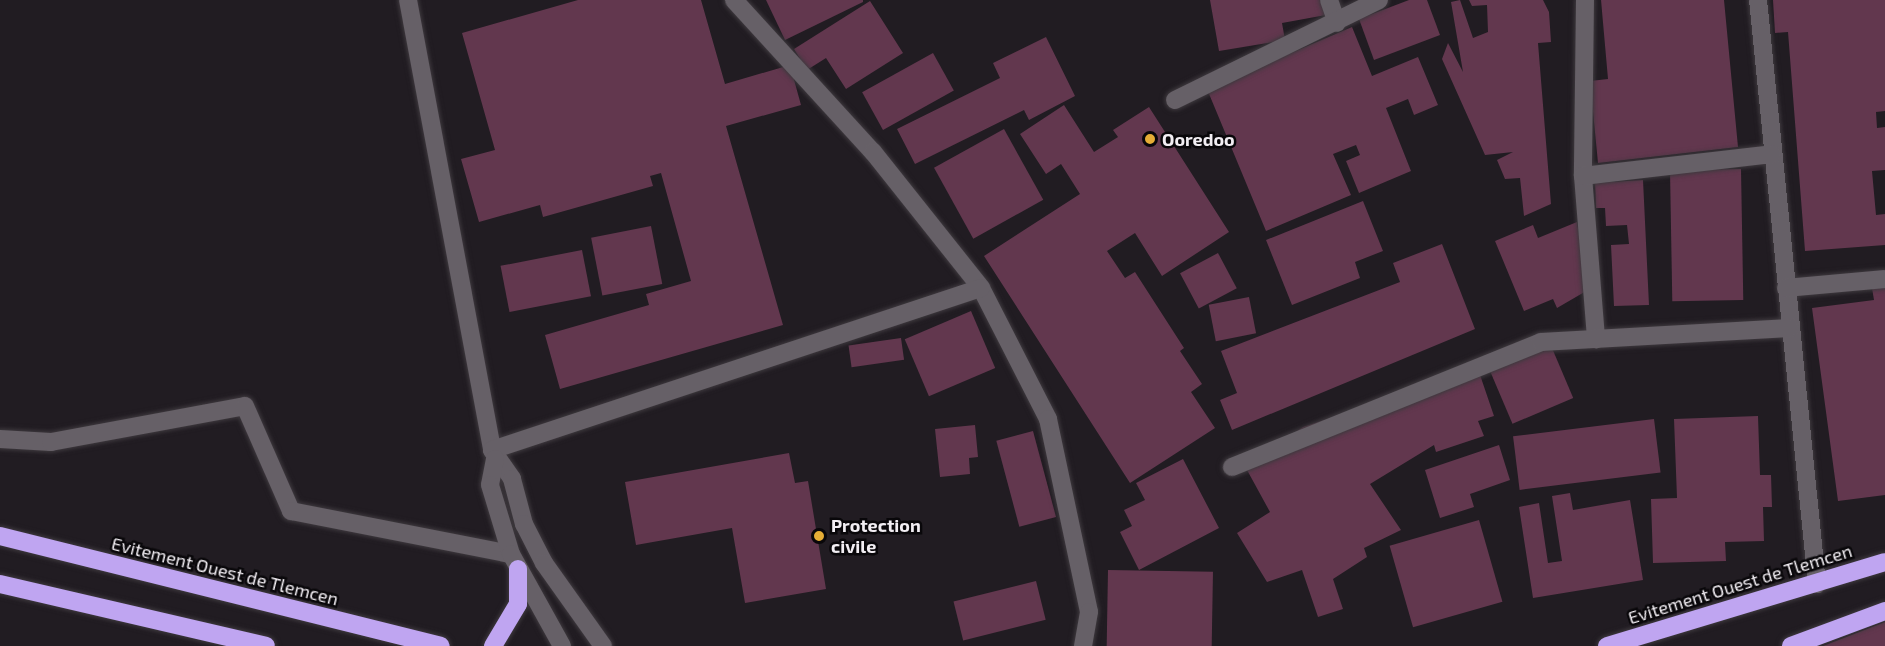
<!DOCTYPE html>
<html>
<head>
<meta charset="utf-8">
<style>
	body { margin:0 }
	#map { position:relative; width:1885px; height:646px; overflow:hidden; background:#211c22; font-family:"Exo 2",sans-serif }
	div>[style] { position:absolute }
	.building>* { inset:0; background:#62374e; transform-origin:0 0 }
	.roads { filter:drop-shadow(0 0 2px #3e393e) drop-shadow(0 0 2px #3e393e) }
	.minor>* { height:18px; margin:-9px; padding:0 9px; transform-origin:9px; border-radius:9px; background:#666067 }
	.highway>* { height:18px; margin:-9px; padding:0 9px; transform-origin:9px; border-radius:9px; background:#bfa5f1 }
	.dots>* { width:16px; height:16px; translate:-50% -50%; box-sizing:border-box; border:3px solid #09070a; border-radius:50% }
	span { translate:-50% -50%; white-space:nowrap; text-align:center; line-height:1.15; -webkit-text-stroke:5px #09070a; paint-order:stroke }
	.poi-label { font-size:18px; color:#f2eef3; font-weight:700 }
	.left { translate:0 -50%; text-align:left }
	.street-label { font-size:18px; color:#f2eef3 }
</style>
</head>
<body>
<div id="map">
	<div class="building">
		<i style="clip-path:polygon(578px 0,701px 0,725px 84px,790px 65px,801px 105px,726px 126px,783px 325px,560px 389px,545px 335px,649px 305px,646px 294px,691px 281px,661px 173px,650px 176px,653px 186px,543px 217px,540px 205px,479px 222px,461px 159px,495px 150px,462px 33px)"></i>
		<i style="clip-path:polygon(766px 0,863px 0,863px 2px,785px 40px)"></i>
		<i style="clip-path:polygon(1210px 0,1324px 0,1326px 15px,1282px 23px,1285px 40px,1219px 51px)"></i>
		<i style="clip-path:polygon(1409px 0,1427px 0,1440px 35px,1374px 60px,1359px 19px)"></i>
		<i style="clip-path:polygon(1460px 0,1473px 38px,1488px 32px,1487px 5px,1472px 6px,1469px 0,1543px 0,1549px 12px,1551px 42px,1538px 43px,1551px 204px,1524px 216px,1520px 178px,1505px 179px,1497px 160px,1513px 152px,1485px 155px,1442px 59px,1448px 43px,1463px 72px,1451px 2px)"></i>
		<i style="clip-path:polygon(1601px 0,1724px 0,1738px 147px,1598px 163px,1590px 81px,1608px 79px)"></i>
		<i style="clip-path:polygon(1773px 0,1885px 0,1885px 111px,1876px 112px,1877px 128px,1885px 127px,1885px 170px,1872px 171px,1876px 215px,1885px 214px,1885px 245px,1805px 251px,1788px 32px,1775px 33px)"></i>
		<i style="clip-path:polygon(870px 1px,903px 53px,846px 89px,826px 58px,807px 70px,794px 49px)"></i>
		<i style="clip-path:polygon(1352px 27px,1372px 76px,1418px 57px,1438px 105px,1414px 115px,1408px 99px,1386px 108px,1411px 171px,1359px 193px,1346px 161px,1360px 155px,1356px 145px,1333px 154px,1351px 195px,1266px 231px,1207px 89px)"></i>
		<i style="clip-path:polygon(1046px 37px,1075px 96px,1029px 120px,1024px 110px,915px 164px,897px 129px,1000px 78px,993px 63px)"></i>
		<i style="left:933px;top:53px;width:43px;height:81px;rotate:61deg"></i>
		<i style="clip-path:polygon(1064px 105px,1094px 152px,1118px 137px,1113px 130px,1149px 107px,1229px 232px,1162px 276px,1135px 233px,1107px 251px,1125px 278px,1135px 272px,1184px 348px,1180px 351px,1202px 384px,1191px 392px,1215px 428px,1130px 483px,984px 256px,1080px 194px,1061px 164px,1046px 174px,1020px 134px)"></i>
		<i style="left:1004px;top:129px;width:81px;height:80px;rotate:61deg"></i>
		<i style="left:1741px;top:169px;width:131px;height:71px;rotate:89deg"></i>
		<i style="clip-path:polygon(1643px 180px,1649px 305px,1614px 306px,1611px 245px,1629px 244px,1627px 225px,1606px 226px,1605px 208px,1596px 208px,1595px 183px)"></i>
		<i style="clip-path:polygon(1363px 201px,1383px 251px,1355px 262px,1360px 278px,1292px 305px,1266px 240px)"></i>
		<i style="clip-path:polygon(1577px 222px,1588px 290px,1557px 308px,1553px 299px,1524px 311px,1495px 241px,1533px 225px,1538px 238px)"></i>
		<i style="left:651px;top:226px;width:59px;height:61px;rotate:79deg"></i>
		<i style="clip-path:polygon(1442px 244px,1475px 329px,1232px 430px,1220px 400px,1237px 393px,1221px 351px,1400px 282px,1393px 263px)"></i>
		<i style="left:582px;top:250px;width:47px;height:83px;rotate:79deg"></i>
		<i style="left:1218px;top:253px;width:40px;height:43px;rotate:62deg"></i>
		<i style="clip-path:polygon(1885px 286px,1885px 495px,1838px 501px,1812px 308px,1874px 300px,1872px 288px)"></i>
		<i style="left:1249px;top:297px;width:37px;height:41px;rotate:79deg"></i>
		<i style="left:971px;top:311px;width:62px;height:72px;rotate:67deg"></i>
		<i style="left:901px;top:338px;width:22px;height:53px;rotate:82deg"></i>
		<i style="left:1549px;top:341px;width:62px;height:66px;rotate:67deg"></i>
		<i style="clip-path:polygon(1478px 369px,1494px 416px,1478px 421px,1484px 436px,1436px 452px,1434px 445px,1370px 484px,1401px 530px,1364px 548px,1367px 557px,1333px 579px,1343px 609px,1318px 617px,1302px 570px,1267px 582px,1237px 533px,1270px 512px,1241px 459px,1272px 448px,1303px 427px)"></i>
		<i style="clip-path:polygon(1758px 416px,1760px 475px,1771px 475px,1772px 507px,1763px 507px,1764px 541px,1725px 542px,1726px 561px,1653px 563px,1651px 499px,1677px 498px,1674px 419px)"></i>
		<i style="left:1654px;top:419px;width:54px;height:142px;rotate:83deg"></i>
		<i style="clip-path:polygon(975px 425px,978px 457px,969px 458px,970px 474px,940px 477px,935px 429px)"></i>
		<i style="left:1033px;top:431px;width:89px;height:38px;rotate:75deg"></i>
		<i style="clip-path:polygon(1499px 445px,1510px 480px,1470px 494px,1474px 507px,1440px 518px,1425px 470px)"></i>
		<i style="clip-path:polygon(789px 453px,795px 483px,808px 481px,826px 589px,745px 603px,732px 528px,636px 545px,625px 482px)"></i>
		<i style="clip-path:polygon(1183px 459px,1219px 528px,1139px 570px,1120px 532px,1132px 526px,1124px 510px,1145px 500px,1136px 483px)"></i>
		<i style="clip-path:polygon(1570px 493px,1573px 510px,1630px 500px,1643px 580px,1533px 598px,1519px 507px,1539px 503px,1548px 563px,1562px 561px,1552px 496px)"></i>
		<i style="left:1479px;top:520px;width:85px;height:93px;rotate:74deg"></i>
		<i style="left:1108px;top:570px;width:105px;height:76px;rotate:1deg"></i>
		<i style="left:1036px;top:581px;width:40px;height:85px;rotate:76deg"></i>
		<i style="clip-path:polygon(1885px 622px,1885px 646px,1823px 646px)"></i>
	</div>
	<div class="roads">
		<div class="minor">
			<i style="left:408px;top:0;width:458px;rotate:79.4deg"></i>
			<i style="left:492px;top:450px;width:35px;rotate:55deg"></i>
			<i style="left:512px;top:479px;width:47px;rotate:75.1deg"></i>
			<i style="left:524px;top:524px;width:44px;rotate:62.9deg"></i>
			<i style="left:544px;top:563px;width:102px;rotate:54.6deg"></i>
			<i style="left:734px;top:0;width:206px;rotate:47.6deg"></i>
			<i style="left:873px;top:152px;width:174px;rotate:51.5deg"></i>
			<i style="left:981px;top:288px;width:147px;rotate:62.9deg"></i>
			<i style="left:1048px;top:419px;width:197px;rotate:78deg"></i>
			<i style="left:1089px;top:612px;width:35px;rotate:100deg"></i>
			<i style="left:1329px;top:0;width:24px;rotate:71deg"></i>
			<i style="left:1585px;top:0;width:176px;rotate:90.7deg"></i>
			<i style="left:1583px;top:176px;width:164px;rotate:85.4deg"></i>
			<i style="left:1758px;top:0;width:587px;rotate:84.23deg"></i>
			<i style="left:1175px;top:100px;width:227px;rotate:-26.1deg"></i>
			<i style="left:1583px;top:176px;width:190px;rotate:-6.6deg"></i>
			<i style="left:1786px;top:288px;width:99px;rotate:-5.2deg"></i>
			<i style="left:0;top:439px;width:51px;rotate:3.4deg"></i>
			<i style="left:51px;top:442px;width:197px;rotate:-10.5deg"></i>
			<i style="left:245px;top:406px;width:115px;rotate:66.3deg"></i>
			<i style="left:291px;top:511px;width:224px;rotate:11.1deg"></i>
			<i style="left:492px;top:450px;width:515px;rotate:-18.33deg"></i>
			<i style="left:495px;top:459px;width:26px;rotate:101deg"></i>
			<i style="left:490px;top:485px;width:72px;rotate:73.1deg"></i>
			<i style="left:511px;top:554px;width:105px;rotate:61deg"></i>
			<i style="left:1232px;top:467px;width:333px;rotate:-22deg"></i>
			<i style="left:1541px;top:342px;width:249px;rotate:-3.2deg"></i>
		</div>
		<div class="highway">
			<i style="left:0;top:536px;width:454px;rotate:14deg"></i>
			<i style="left:0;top:584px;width:273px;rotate:13.1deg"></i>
			<i style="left:493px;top:646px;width:49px;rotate:-59.2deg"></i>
			<i style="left:518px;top:604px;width:35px;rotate:-90deg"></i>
			<i style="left:1607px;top:646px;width:290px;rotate:-16.8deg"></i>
			<i style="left:1791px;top:646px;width:100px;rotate:-20.4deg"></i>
		</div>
	</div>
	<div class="dots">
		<i style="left:1150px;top:139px;background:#e6ad36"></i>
		<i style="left:819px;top:536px;background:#e6ad36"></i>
	</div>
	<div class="poi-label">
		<span class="left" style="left:1162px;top:139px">Ooredoo</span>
		<span class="left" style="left:831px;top:536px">Protection<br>civile</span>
	</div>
	<div class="street-label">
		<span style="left:225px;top:571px;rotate:14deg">Evitement Ouest de Tlemcen</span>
		<span style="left:1740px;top:584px;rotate:-17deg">Evitement Ouest de Tlemcen</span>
	</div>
</div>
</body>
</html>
